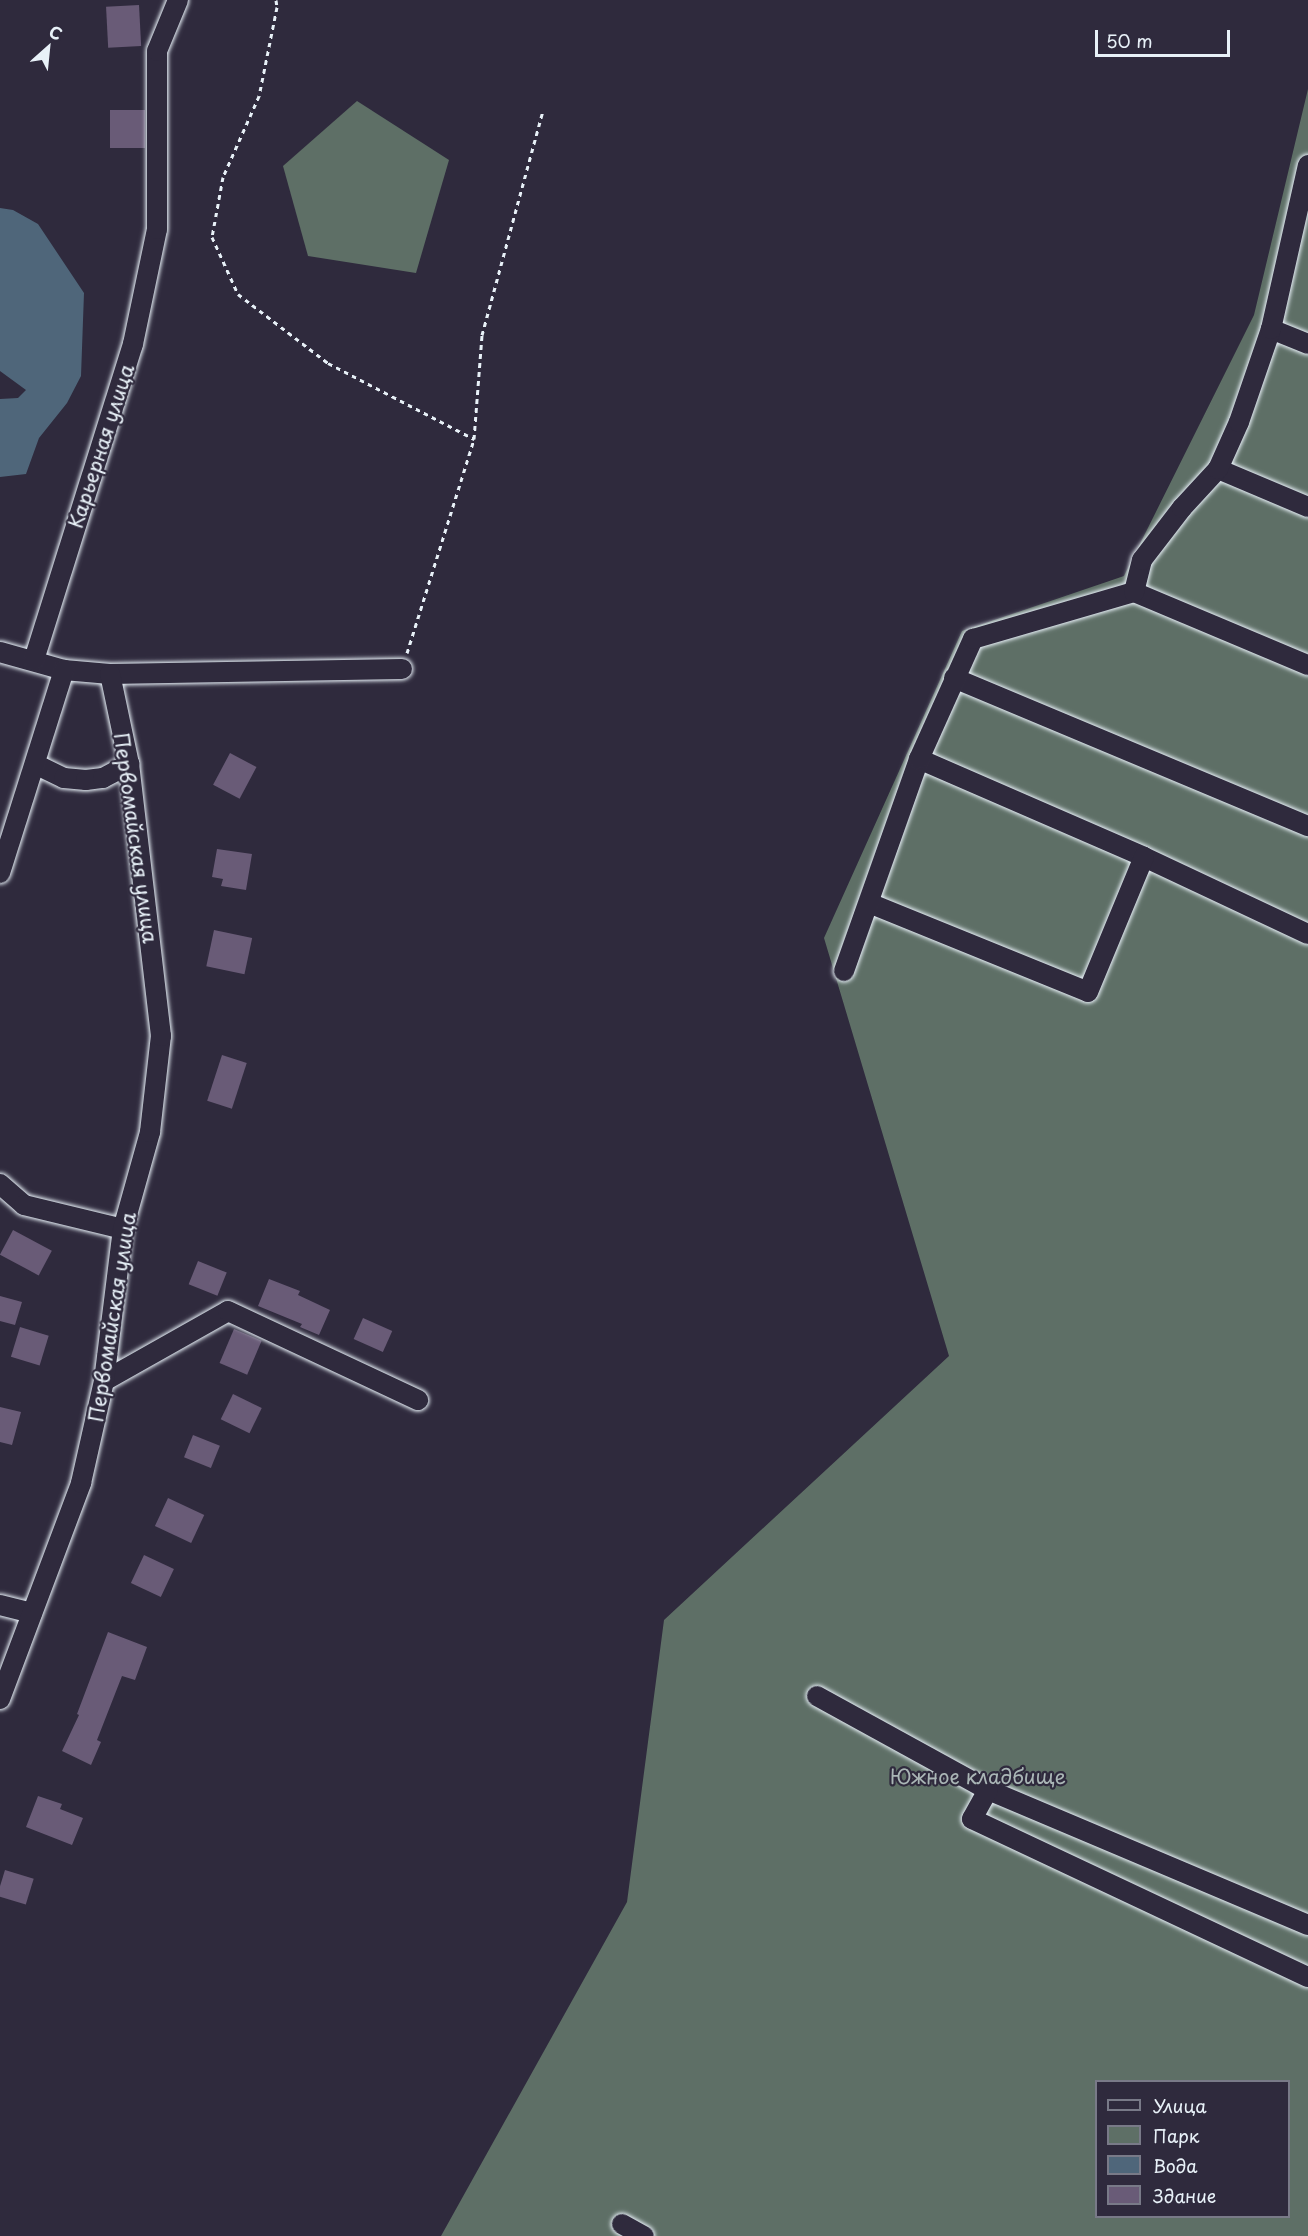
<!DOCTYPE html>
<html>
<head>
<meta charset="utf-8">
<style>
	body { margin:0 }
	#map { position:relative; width:1308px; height:2236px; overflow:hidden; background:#2f2a3d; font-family:"Playpen Sans",sans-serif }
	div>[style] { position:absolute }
	.green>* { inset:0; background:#5e6f66 }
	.water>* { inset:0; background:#4f667a }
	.building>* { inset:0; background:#695b77; transform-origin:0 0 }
	.path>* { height:3px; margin-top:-1.5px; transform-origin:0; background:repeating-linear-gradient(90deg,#e8f1f8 0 4.5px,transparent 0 9px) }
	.roads { filter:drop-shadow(0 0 2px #e8f1f8) drop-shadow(0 0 2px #e8f1f8) }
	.minor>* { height:20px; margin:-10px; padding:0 10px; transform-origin:10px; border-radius:10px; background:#2f2a3d }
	span { translate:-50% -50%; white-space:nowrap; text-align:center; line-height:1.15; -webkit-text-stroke:4.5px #2f2a3d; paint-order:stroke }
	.street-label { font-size:20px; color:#e8f1f8 }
	.park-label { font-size:20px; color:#aab6b6 }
	.legend { position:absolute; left:1095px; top:2080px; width:195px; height:138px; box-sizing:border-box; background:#2f2a3d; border:2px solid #797a88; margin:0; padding:8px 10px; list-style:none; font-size:18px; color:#e8f1f8 }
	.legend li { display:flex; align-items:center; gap:12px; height:30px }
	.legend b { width:30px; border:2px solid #797a88 }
	.north { position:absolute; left:18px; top:18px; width:60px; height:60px; -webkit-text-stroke:4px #2f2a3d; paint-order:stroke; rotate:27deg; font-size:16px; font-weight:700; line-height:24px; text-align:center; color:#e8f1f8 }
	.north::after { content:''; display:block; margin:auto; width:21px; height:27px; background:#e8f1f8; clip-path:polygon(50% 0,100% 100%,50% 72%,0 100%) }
	.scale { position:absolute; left:1095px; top:30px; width:135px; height:27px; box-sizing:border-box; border:3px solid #e8f1f8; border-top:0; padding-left:8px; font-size:18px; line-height:21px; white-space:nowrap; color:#e8f1f8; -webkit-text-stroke:4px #2f2a3d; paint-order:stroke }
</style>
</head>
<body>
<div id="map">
	<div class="green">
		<i style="clip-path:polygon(evenodd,1308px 89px,1308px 2236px,441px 2236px,627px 1902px,664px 1620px,949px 1356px,824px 938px,962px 631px,1124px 576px,1254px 315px,1308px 89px,1096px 2082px,1288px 2082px,1288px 2216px,1096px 2216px,1096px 2082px)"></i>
		<i style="clip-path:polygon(357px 101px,449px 160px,416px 273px,308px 256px,283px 166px)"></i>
	</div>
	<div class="water">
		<i style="clip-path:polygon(0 208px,13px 210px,38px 224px,84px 293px,81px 376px,67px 403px,39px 438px,26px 474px,0 477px,0 399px,18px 398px,26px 390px,0 371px)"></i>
	</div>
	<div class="building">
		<i style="left:139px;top:5px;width:41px;height:33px;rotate:87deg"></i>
		<i style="left:145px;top:110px;width:38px;height:35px;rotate:90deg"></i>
		<i style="left:230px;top:753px;width:30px;height:36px;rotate:28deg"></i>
		<i style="clip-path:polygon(217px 849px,252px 854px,246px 890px,221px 886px,223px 879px,212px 877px)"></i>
		<i style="left:214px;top:930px;width:39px;height:37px;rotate:12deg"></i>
		<i style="left:222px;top:1055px;width:26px;height:48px;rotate:18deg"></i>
		<i style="left:13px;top:1230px;width:44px;height:28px;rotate:28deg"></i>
		<i style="left:198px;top:1261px;width:31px;height:25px;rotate:22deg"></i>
		<i style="clip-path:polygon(269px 1279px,300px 1291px,298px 1295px,330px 1310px,319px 1335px,300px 1327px,302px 1324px,258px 1306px)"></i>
		<i style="clip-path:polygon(0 1296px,22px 1302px,15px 1325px,0 1321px)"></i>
		<i style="left:363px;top:1318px;width:32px;height:23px;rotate:24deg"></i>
		<i style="left:20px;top:1327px;width:30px;height:31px;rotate:17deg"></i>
		<i style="left:234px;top:1329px;width:30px;height:37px;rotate:23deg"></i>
		<i style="left:233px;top:1394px;width:32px;height:28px;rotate:26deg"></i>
		<i style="clip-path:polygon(0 1407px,21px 1412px,12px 1445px,0 1442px)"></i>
		<i style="left:193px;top:1435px;width:29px;height:24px;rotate:22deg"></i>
		<i style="left:168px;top:1498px;width:40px;height:31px;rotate:25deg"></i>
		<i style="left:144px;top:1555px;width:33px;height:31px;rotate:25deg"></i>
		<i style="clip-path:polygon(108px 1632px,147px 1647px,135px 1680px,122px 1676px,97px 1740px,101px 1742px,91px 1765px,62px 1751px,79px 1715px,77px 1714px)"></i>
		<i style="clip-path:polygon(38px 1796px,62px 1804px,60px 1809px,83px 1818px,72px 1845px,26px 1827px)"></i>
		<i style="left:5px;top:1870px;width:30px;height:27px;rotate:17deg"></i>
	</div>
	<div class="path">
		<i style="left:276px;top:0;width:7px;rotate:82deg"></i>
		<i style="left:277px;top:7px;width:91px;rotate:101.4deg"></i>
		<i style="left:259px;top:96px;width:89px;rotate:114deg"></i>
		<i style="left:223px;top:177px;width:61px;rotate:100.4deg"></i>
		<i style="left:212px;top:237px;width:63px;rotate:65.5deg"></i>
		<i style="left:238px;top:294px;width:113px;rotate:37.5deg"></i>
		<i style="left:328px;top:363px;width:165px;rotate:27.5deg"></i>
		<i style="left:407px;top:653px;width:224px;rotate:-72.6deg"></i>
		<i style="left:474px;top:439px;width:104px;rotate:-85.6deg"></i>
		<i style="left:482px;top:335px;width:232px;rotate:-74.8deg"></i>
	</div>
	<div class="roads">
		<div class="minor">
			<i style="left:1271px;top:329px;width:40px;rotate:22deg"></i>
			<i style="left:1218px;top:469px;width:98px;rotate:22.9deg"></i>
			<i style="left:1134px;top:592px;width:189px;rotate:22.8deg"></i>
			<i style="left:0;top:652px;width:66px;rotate:15.7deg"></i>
			<i style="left:64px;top:670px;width:46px;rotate:5deg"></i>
			<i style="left:110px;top:674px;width:292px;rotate:-1deg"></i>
			<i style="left:34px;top:660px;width:331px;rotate:-72.6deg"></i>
			<i style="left:133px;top:344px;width:117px;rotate:-78.2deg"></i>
			<i style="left:157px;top:229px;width:178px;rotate:-90deg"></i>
			<i style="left:157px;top:51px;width:55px;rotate:-67.6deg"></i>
			<i style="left:954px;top:678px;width:384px;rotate:22.7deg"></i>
			<i style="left:919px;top:759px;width:245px;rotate:23.5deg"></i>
			<i style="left:1144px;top:857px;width:181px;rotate:25.2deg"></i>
			<i style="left:35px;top:764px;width:32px;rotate:26deg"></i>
			<i style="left:64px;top:778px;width:22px;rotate:5deg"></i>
			<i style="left:86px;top:780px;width:17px;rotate:-7deg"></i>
			<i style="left:103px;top:778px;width:30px;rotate:-28deg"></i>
			<i style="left:0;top:873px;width:213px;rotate:-72.5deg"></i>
			<i style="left:869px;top:903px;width:236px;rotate:22.1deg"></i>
			<i style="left:1088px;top:992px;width:146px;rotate:-67.5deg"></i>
			<i style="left:844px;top:971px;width:225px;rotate:-70.5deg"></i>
			<i style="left:919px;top:759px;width:132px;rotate:-65.8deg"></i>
			<i style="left:973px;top:639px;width:168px;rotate:-16.3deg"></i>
			<i style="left:1134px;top:592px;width:33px;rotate:-76deg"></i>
			<i style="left:1142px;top:560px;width:66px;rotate:-52.4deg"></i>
			<i style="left:1182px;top:508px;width:53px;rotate:-47.3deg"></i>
			<i style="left:1218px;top:469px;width:51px;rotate:-65.9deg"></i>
			<i style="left:1239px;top:422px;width:98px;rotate:-71deg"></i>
			<i style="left:1271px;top:329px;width:168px;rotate:-77.3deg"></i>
			<i style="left:0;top:1184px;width:32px;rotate:41deg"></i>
			<i style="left:24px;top:1205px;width:102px;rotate:13.6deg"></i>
			<i style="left:104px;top:1381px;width:142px;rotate:-29.4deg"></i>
			<i style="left:228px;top:1311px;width:210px;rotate:25.1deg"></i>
			<i style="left:0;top:1605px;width:33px;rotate:14deg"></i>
			<i style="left:817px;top:1696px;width:195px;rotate:28.8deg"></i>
			<i style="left:0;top:1699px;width:231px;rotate:-69.4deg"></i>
			<i style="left:81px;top:1483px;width:105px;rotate:-77.3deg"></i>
			<i style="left:104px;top:1381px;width:153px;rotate:-82.9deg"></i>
			<i style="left:123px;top:1229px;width:101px;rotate:-74.4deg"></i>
			<i style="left:150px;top:1132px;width:97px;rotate:-83.5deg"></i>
			<i style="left:161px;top:1036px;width:274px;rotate:-96.7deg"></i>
			<i style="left:129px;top:764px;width:92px;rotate:-101.9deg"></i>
			<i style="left:1308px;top:1925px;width:347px;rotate:-157.1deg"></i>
			<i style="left:988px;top:1790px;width:33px;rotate:119deg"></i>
			<i style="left:972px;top:1819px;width:371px;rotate:25.2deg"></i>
			<i style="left:622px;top:2224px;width:25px;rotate:29deg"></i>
		</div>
	</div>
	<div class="street-label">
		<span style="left:101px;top:446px;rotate:-72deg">Карьерная улица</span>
		<span style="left:136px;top:838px;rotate:82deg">Первомайская улица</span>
		<span style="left:112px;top:1317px;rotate:-81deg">Первомайская улица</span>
	</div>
	<div class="park-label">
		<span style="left:978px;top:1776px">Южное кладбище</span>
	</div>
	<ul class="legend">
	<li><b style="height:8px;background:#2f2a3d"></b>Улица</li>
	<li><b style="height:16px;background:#5e6f66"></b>Парк</li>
	<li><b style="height:16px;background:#4f667a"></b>Вода</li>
	<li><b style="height:16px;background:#695b77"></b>Здание</li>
	</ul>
	<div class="north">С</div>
	<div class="scale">50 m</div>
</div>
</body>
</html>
